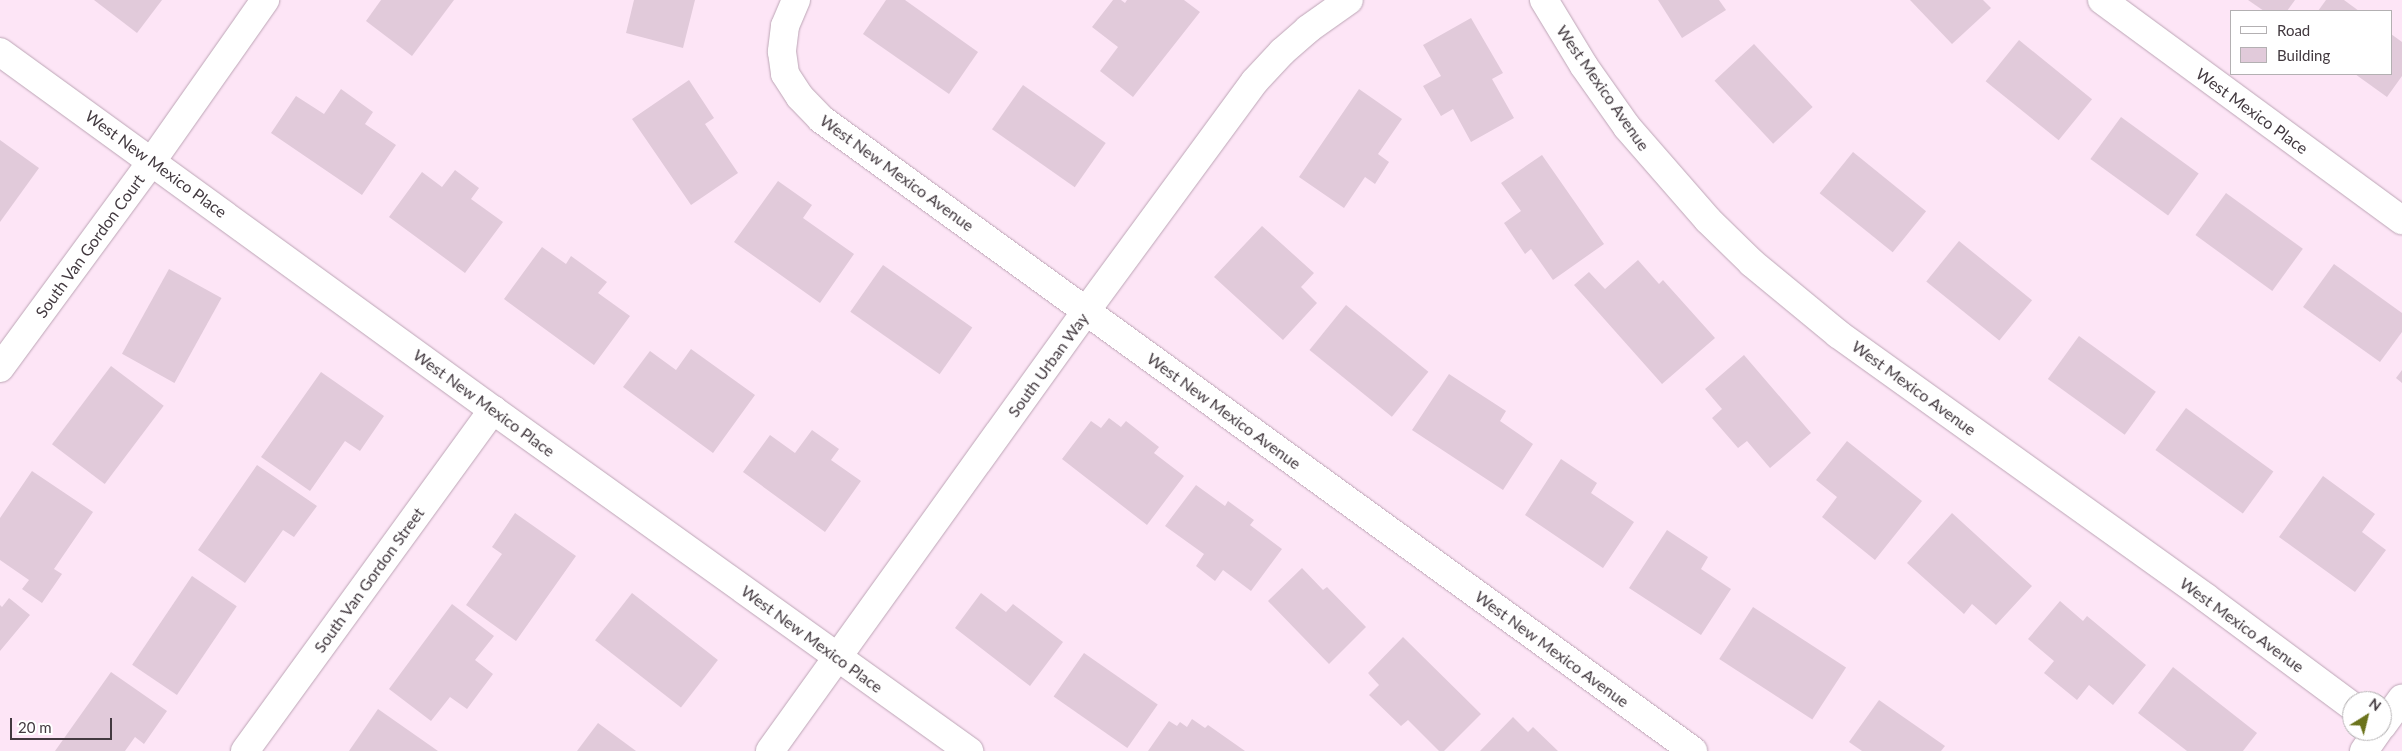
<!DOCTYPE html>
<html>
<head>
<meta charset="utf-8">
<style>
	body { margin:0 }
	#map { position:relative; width:2402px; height:751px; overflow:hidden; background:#fde5f6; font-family:Lato,sans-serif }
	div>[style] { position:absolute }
	.building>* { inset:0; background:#e1cada; transform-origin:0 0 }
	.roads { filter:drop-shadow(0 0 1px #bca5b5) drop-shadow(0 0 1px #bca5b5) }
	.street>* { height:28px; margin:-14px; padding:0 14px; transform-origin:14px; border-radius:14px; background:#fff }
	.secondary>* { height:28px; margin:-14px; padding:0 14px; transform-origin:14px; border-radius:14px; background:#fff }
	span { translate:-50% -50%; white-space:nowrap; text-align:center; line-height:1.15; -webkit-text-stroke:4px #fff; paint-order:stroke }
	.street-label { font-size:16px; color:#42393f }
	.legend { position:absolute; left:2230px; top:10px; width:162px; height:65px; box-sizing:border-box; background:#fff; border:1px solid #b3b0b2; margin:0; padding:6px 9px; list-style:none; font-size:15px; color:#42393f }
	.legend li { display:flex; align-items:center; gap:10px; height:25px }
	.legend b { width:25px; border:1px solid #b3b0b2 }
	.north { position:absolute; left:2342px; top:691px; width:50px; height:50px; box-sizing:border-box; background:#fff; border:1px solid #b3b0b2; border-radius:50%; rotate:36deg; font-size:14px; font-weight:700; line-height:20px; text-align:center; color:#42393f }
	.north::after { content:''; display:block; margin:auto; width:18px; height:22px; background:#6b731c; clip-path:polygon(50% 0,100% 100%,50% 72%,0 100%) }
	.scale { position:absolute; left:10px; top:718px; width:102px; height:22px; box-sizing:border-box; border:2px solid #42393f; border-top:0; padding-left:6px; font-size:15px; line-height:18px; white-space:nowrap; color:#42393f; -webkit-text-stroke:4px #fff; paint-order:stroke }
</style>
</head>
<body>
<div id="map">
	<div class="building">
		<i style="clip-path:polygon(94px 0,162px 0,137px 33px)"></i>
		<i style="clip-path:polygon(381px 0,454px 0,412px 56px,366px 21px)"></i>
		<i style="clip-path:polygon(634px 0,695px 0,683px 48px,626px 33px)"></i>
		<i style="clip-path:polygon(886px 0,905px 0,978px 52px,949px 94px,863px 34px)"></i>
		<i style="clip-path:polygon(1113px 0,1121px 0,1125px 3px,1127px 0,1184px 0,1200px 12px,1133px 97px,1100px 71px,1118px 47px,1092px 27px)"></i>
		<i style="clip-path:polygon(1658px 0,1719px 0,1726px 10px,1682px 38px)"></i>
		<i style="clip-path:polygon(1910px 0,1983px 0,1991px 8px,1952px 44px)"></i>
		<i style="clip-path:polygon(2248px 0,2295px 0,2287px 11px,2264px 11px)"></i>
		<i style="clip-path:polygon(2326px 0,2344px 0,2359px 11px,2318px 11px)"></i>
		<i style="clip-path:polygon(1471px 18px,1503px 73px,1492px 79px,1514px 118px,1471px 142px,1453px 109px,1441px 116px,1423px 86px,1441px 76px,1423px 45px)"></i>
		<i style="clip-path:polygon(2391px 34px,2402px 42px,2402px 76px,2387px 97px,2355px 74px,2391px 74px)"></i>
		<i style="left:2019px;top:40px;width:94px;height:53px;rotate:39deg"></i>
		<i style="left:1754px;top:44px;width:86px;height:54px;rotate:47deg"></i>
		<i style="clip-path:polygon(689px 80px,714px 118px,705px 124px,738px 173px,691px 205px,632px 119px)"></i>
		<i style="left:1023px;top:85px;width:101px;height:54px;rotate:35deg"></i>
		<i style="clip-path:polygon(341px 89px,373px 112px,365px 124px,396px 145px,362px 195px,271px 133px,296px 96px,324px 114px)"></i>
		<i style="clip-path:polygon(1359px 89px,1402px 119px,1378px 154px,1389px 162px,1375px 184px,1365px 177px,1344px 208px,1299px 177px)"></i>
		<i style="left:2121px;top:117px;width:96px;height:52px;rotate:36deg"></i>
		<i style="clip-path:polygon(0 140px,39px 168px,0 222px)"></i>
		<i style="left:1853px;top:152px;width:94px;height:53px;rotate:39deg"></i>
		<i style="clip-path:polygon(1542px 155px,1604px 244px,1553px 280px,1531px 249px,1525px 254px,1504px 223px,1521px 211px,1501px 183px)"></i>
		<i style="clip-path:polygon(455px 170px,479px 188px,471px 199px,503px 222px,465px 273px,389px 217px,422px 172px,442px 187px)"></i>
		<i style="clip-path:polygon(778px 181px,812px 205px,803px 218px,854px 254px,820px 303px,734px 242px)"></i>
		<i style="left:2226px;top:193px;width:95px;height:52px;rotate:36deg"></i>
		<i style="clip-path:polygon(1262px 226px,1314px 273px,1301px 287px,1317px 303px,1283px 340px,1214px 277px)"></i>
		<i style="left:1959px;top:241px;width:94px;height:52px;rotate:39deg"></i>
		<i style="clip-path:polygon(542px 247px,566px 264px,571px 256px,607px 282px,598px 293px,630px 316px,594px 365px,504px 299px)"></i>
		<i style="clip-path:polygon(1638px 260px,1659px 284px,1663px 280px,1715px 338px,1662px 384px,1574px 285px,1589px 272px,1605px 289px)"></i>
		<i style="clip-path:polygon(2334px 264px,2402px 313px,2402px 332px,2380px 362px,2303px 307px)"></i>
		<i style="left:883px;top:265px;width:109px;height:57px;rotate:35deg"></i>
		<i style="left:169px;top:269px;width:60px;height:97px;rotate:29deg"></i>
		<i style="left:1346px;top:305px;width:106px;height:58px;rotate:39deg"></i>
		<i style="left:2079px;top:336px;width:95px;height:53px;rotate:36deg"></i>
		<i style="clip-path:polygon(691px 349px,755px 395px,713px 453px,623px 387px,650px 351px,676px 370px)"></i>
		<i style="clip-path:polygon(1744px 355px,1811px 433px,1770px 468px,1747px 441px,1738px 448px,1712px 418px,1722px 409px,1705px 389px)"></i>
		<i style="left:111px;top:366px;width:66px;height:98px;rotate:37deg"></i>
		<i style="clip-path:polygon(2402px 370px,2402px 383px,2396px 378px)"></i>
		<i style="clip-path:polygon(321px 372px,384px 416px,360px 451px,345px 441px,310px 491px,261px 457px)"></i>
		<i style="clip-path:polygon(1449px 374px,1506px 411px,1500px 421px,1533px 444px,1503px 490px,1412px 430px)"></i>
		<i style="left:2186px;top:408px;width:108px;height:52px;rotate:36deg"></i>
		<i style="clip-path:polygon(1109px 418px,1121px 427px,1126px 421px,1159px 447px,1154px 453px,1184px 476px,1147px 525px,1062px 459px,1091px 421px,1101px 428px)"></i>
		<i style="clip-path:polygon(812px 430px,839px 449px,831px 460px,861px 481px,825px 532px,743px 472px,770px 435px,795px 453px)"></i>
		<i style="clip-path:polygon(1847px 441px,1922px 501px,1875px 560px,1822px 517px,1837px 497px,1816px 480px)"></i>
		<i style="clip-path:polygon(1561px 459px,1597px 483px,1591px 493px,1634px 522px,1603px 568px,1525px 515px)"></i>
		<i style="clip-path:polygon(257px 465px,317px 506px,294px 537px,283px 530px,245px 583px,198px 550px)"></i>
		<i style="clip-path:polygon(32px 471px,93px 512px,54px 569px,62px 574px,42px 603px,22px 589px,29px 580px,0 560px,0 518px)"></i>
		<i style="clip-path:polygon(2323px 476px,2375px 514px,2362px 532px,2386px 550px,2355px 592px,2279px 537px)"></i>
		<i style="clip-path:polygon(1196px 485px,1225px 506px,1228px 501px,1254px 520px,1250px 525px,1282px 549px,1251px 591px,1223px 570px,1215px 581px,1196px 566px,1204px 554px,1165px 526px)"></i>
		<i style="clip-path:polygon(515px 513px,576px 556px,516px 641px,466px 605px,502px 554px,492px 547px)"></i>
		<i style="clip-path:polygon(1952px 513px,2032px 586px,1996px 625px,1972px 604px,1964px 614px,1907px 563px)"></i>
		<i style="clip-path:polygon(1667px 530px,1708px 557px,1701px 569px,1731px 589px,1701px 635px,1629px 588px)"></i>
		<i style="clip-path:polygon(1302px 568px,1323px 590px,1327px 587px,1366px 627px,1329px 664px,1268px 601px)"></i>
		<i style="left:192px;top:576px;width:54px;height:107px;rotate:34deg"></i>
		<i style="left:632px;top:593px;width:109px;height:60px;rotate:38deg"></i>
		<i style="clip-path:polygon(981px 593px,1006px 612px,1013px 604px,1063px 642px,1030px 686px,955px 628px)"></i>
		<i style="clip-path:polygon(9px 598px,30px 615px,0 651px,0 605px,2px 607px)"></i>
		<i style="clip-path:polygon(2060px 601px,2083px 621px,2087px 616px,2146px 665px,2113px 705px,2089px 685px,2077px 700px,2044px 673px,2054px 661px,2028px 639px)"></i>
		<i style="clip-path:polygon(452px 604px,494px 636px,475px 660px,493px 674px,467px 709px,450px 697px,431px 721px,389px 689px)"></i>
		<i style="left:1753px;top:607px;width:111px;height:62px;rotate:33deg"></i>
		<i style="clip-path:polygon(1403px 637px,1481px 714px,1444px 751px,1439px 751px,1408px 720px,1401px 726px,1369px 695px,1379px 685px,1368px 673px)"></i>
		<i style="left:1084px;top:653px;width:90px;height:53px;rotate:35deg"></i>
		<i style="clip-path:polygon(2173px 667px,2257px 733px,2243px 751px,2187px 751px,2138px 713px)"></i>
		<i style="clip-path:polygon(111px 672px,167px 711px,144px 744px,135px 737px,125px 751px,55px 751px)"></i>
		<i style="clip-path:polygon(1879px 700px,1945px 746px,1941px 751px,1862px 751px,1849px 742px)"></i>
		<i style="clip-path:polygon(378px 709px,438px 751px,349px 751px)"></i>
		<i style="clip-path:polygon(1513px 717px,1528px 732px,1533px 727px,1558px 751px,1480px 751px)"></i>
		<i style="clip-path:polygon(1192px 719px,1205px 728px,1208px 725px,1245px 751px,1148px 751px,1169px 721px,1177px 726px,1180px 722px,1187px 727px)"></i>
		<i style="clip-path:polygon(598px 723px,636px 751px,577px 751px)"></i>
	</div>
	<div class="roads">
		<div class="street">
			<i style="left:796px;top:0;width:28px;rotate:113deg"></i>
			<i style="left:785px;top:26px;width:26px;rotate:97deg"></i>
			<i style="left:782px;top:52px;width:22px;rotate:82deg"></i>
			<i style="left:785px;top:74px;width:27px;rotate:57deg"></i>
			<i style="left:800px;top:97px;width:30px;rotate:46deg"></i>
			<i style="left:821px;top:119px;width:1077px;rotate:35.93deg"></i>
			<i style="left:1544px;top:0;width:77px;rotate:58.8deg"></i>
			<i style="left:1584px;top:66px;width:75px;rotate:54.8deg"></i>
			<i style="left:1627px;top:127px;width:123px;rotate:48.9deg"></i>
			<i style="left:1708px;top:220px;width:62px;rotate:44.3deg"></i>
			<i style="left:1752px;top:263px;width:112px;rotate:39.5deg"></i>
			<i style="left:1838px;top:334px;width:452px;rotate:35.6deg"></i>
			<i style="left:2205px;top:597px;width:183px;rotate:36.6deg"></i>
			<i style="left:2102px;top:0;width:372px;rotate:36.3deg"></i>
			<i style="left:0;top:52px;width:609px;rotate:35.99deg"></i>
			<i style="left:493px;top:410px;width:586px;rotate:35.62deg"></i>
			<i style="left:0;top:368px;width:257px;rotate:-53.7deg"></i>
			<i style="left:152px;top:161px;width:197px;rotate:-54.9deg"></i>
			<i style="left:245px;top:751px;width:422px;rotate:-54deg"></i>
			<i style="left:770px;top:751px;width:542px;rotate:-54.31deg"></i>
			<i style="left:1086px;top:311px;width:285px;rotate:-53.7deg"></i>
			<i style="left:1255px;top:81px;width:40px;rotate:-47deg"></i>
			<i style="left:1282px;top:52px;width:35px;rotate:-41deg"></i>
			<i style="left:1308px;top:29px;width:50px;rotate:-35.3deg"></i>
		</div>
		<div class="secondary">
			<i style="left:2382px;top:726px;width:34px;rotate:-54deg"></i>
			<i style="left:2364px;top:751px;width:24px;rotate:-55deg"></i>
		</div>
	</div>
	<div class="street-label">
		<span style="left:1603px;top:88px;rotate:55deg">West Mexico Avenue</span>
		<span style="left:2252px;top:111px;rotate:36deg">West Mexico Place</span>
		<span style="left:156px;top:164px;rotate:36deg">West New Mexico Place</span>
		<span style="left:897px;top:173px;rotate:36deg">West New Mexico Avenue</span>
		<span style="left:90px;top:246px;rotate:-54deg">South Van Gordon Court</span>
		<span style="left:1048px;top:365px;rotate:-54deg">South Urban Way</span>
		<span style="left:1914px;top:388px;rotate:36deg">West Mexico Avenue</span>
		<span style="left:484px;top:403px;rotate:36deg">West New Mexico Place</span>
		<span style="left:1224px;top:411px;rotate:36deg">West New Mexico Avenue</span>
		<span style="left:369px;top:580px;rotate:-54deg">South Van Gordon Street</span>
		<span style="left:2242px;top:625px;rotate:36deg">West Mexico Avenue</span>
		<span style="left:812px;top:639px;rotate:36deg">West New Mexico Place</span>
		<span style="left:1552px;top:649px;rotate:36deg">West New Mexico Avenue</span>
	</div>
	<ul class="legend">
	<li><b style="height:6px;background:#fff"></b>Road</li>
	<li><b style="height:14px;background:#e1cada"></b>Building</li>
	</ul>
	<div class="north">N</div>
	<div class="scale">20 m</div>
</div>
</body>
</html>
